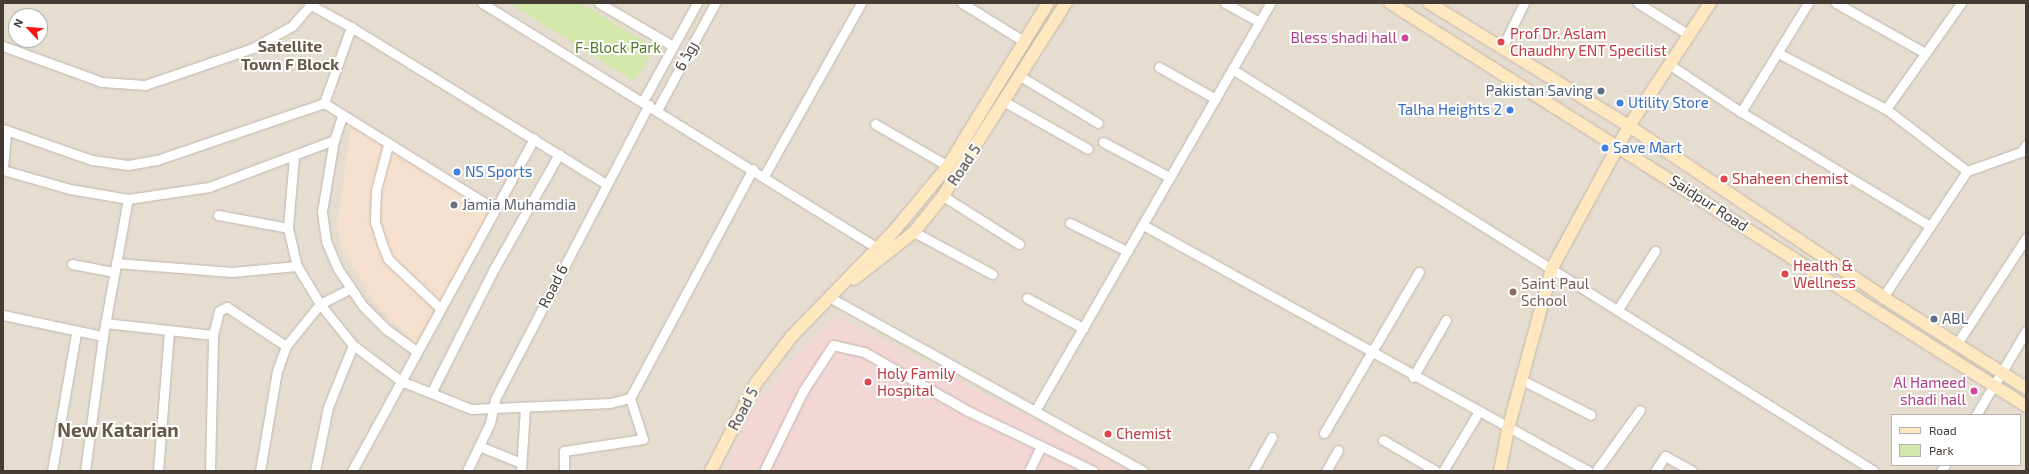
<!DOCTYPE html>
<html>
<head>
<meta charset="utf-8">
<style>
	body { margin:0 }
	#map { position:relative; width:2029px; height:474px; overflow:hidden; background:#f2ece3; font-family:"Exo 2",Cairo,sans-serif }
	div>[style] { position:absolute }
	.residential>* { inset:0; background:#e6ddd1 }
	.commercial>* { inset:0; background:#f5dfcd }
	.medical>* { inset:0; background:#f3d6d6 }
	.green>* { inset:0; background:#d4e7ab }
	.roads { filter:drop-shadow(0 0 1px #c0b5a9) drop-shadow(0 0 1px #c0b5a9) }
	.street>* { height:9px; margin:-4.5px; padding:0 4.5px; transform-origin:4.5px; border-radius:4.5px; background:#fff }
	.secondary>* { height:12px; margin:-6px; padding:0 6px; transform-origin:6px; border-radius:6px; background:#ffe7c0 }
	.dots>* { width:11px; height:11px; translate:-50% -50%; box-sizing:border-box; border:2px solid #fff; border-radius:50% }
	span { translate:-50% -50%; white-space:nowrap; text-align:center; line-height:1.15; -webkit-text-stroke:4px #fff; paint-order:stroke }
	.health-label { font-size:15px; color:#be3a42 }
	.left { translate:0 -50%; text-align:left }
	.hotel-label { font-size:15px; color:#b23c85 }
	.right { translate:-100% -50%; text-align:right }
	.park-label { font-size:15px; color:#507627 }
	.street-label { font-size:15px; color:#443b34 }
	.service-label { font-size:15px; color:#4e5e75 }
	.shop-label { font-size:15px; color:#366cbe }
	.worship-label { font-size:15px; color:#5b616d }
	.education-label { font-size:15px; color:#785e54 }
	.neighbourhood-label { font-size:16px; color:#67584b; font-weight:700 }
	.district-label { font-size:19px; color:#67584b; font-weight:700 }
	.frame { position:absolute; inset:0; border:4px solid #443b34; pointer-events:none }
	.legend { position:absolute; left:1891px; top:414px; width:130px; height:52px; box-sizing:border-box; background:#fff; border:1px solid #b4b1ae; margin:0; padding:5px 7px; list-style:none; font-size:12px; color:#443b34 }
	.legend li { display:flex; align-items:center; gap:8px; height:20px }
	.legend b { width:20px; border:1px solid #b4b1ae }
	.north { position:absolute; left:8px; top:8px; width:40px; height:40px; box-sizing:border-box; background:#fff; border:1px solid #b4b1ae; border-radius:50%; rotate:296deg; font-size:11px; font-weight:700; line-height:16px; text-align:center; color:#443b34 }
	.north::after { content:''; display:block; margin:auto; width:14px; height:18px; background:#fc1310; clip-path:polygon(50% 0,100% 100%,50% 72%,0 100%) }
</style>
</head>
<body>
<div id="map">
	<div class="residential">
		<i style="clip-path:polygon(evenodd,3px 3px,2026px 3px,2026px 471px,3px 471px,3px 3px,16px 16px,40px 16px,40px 40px,16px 40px,16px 16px,3px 3px,1892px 415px,2020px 415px,2020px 465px,1892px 465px,1892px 415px)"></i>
	</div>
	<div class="commercial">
		<i style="clip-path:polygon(352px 122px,490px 209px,416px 344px,376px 306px,341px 246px,337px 225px)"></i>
	</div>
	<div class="medical">
		<i style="clip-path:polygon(835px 316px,1132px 471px,724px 471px,749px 414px,801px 349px)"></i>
	</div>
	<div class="green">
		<i style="clip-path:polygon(509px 3px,581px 3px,655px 48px,634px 81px)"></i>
	</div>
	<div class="roads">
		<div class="street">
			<i style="left:482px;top:3px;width:471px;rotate:31.8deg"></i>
			<i style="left:599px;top:3px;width:86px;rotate:30.2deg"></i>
			<i style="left:962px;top:3px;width:74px;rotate:31.8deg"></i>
			<i style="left:1225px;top:3px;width:39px;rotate:29deg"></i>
			<i style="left:1638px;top:3px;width:60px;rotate:32.1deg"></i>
			<i style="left:1836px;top:3px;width:102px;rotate:29.3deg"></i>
			<i style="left:311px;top:5px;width:46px;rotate:28.8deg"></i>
			<i style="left:351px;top:27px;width:298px;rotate:31.6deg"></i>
			<i style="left:3px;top:46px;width:105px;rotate:20deg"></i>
			<i style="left:102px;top:82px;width:43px;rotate:4deg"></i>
			<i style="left:145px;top:85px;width:114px;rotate:-18.9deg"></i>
			<i style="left:253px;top:48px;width:45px;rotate:-29.4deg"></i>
			<i style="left:292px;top:26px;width:30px;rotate:-49deg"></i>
			<i style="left:1502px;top:48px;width:50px;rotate:-63.9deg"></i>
			<i style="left:1778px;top:53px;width:122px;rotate:27.4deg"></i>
			<i style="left:1886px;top:109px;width:102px;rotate:37.4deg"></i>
			<i style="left:1967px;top:171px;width:57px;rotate:-19.4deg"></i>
			<i style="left:2021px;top:152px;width:9px;rotate:-54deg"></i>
			<i style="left:1670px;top:65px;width:85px;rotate:33.5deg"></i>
			<i style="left:1741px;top:112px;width:128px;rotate:-58.4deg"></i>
			<i style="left:1159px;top:67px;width:65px;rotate:29.3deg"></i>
			<i style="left:1232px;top:69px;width:757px;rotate:32.05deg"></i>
			<i style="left:1020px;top:76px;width:91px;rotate:31.1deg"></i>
			<i style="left:643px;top:101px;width:112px;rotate:-61.1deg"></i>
			<i style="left:1005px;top:102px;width:95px;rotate:29.5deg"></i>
			<i style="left:324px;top:103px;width:200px;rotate:31.9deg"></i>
			<i style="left:1886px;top:109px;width:130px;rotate:-54.7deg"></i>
			<i style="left:657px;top:110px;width:122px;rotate:-61.5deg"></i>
			<i style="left:1741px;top:112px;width:221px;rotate:31.1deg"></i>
			<i style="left:342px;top:116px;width:25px;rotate:108deg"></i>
			<i style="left:334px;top:140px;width:73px;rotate:99.5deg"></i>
			<i style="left:322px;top:212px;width:29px;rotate:82deg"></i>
			<i style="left:326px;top:241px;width:30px;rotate:67deg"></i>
			<i style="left:338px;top:269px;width:45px;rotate:56deg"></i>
			<i style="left:363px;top:306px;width:33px;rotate:45deg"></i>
			<i style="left:386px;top:329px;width:36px;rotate:36deg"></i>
			<i style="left:875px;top:124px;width:84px;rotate:29.9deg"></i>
			<i style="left:3px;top:129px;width:94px;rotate:19.2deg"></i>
			<i style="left:92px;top:160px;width:36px;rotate:8deg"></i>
			<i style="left:128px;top:165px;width:29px;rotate:-10deg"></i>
			<i style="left:157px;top:160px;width:176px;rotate:-18.8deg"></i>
			<i style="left:324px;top:103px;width:81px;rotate:-70.4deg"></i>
			<i style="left:1103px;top:142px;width:75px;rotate:27.9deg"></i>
			<i style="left:388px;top:145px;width:47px;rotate:104.9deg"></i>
			<i style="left:376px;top:190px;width:32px;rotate:92deg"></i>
			<i style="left:375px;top:222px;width:23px;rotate:72deg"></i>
			<i style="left:382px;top:244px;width:16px;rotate:68deg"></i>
			<i style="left:388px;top:259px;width:70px;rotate:43.3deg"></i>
			<i style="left:294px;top:156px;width:72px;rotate:94.8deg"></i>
			<i style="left:288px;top:228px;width:39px;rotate:77deg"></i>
			<i style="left:297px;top:266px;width:44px;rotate:58.8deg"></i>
			<i style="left:320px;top:304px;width:53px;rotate:51.2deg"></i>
			<i style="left:353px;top:345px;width:60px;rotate:36.9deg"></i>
			<i style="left:401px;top:381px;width:75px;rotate:21.8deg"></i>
			<i style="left:471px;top:409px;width:139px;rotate:-2.5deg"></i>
			<i style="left:610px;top:403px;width:21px;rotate:-14deg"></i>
			<i style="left:3px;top:168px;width:38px;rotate:-85deg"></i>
			<i style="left:3px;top:170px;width:70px;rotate:15.8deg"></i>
			<i style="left:70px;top:189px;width:59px;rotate:9.8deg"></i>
			<i style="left:764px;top:176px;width:198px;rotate:-60.7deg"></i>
			<i style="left:943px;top:196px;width:90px;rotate:32.3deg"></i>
			<i style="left:218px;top:215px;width:71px;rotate:10.5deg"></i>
			<i style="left:1070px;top:223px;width:64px;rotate:26.2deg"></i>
			<i style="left:1143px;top:225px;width:508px;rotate:28.93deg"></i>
			<i style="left:914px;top:232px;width:89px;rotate:28.3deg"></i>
			<i style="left:116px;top:263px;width:116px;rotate:4.4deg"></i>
			<i style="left:232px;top:272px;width:65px;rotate:-5.3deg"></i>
			<i style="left:72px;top:264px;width:43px;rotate:10.8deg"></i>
			<i style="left:829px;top:297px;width:359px;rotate:29deg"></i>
			<i style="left:1883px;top:297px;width:151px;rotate:-56.3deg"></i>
			<i style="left:1027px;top:298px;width:64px;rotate:28.2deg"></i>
			<i style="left:1618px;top:309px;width:69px;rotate:-57.5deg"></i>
			<i style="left:3px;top:315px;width:102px;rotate:11.9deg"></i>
			<i style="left:105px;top:323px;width:109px;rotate:6.3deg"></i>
			<i style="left:1958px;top:342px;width:124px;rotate:-56.8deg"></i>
			<i style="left:1413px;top:377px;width:66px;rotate:-59.9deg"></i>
			<i style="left:1522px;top:380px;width:77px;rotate:26.9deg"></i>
			<i style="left:431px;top:393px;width:141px;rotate:-63.1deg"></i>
			<i style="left:495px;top:267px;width:130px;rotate:-60.5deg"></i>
			<i style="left:1036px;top:409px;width:469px;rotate:-60deg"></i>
			<i style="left:1976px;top:415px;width:98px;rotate:-59.2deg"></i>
			<i style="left:1324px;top:433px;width:187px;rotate:-59.5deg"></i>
			<i style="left:1383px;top:440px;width:61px;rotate:30.3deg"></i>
			<i style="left:479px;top:446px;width:45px;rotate:22deg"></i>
			<i style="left:52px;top:471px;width:140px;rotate:-80.1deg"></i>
			<i style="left:85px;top:471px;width:136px;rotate:-82.4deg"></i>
			<i style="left:103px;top:336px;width:139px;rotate:-79.7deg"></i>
			<i style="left:128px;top:199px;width:82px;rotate:-8.4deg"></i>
			<i style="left:209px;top:187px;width:134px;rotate:-20.6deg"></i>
			<i style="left:158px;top:471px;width:141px;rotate:-85.5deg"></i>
			<i style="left:210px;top:471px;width:136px;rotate:-88.7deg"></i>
			<i style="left:213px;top:335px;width:25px;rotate:-76deg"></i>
			<i style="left:219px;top:311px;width:9px;rotate:-27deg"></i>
			<i style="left:227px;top:307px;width:71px;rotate:33.5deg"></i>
			<i style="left:260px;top:471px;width:101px;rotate:-80.4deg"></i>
			<i style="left:277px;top:371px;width:27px;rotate:-70deg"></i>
			<i style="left:286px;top:346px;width:54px;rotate:-51deg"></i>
			<i style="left:320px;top:304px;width:34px;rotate:-27deg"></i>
			<i style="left:315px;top:471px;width:65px;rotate:-78.5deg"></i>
			<i style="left:328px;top:407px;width:67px;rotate:-68deg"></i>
			<i style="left:352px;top:471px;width:379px;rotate:-61.3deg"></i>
			<i style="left:467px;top:471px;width:53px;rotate:-64.4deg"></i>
			<i style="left:490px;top:423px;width:25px;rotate:-78deg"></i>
			<i style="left:495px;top:399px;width:332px;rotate:-62.4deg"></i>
			<i style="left:521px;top:471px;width:63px;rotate:-86.4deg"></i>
			<i style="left:564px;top:471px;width:20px;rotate:-90deg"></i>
			<i style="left:564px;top:451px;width:80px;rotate:-8.6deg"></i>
			<i style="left:643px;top:439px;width:43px;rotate:-107.6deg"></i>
			<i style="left:630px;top:398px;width:260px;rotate:-61.8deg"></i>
			<i style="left:764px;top:471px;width:89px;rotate:-64deg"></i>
			<i style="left:803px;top:391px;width:55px;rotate:-56.9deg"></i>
			<i style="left:833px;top:345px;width:32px;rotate:13deg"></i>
			<i style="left:864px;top:352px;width:120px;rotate:29.6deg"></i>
			<i style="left:968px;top:411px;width:139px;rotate:25.6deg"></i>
			<i style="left:1029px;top:471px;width:28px;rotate:-64deg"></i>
			<i style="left:1253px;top:471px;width:39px;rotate:-61deg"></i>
			<i style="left:1326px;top:471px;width:24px;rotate:-60deg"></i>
			<i style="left:1443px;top:471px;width:68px;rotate:-58.9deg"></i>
			<i style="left:1596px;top:471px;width:75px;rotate:-54.2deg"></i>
			<i style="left:1655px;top:471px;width:18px;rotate:-56deg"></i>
			<i style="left:1665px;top:456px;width:31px;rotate:29deg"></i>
			<i style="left:1941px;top:471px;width:7px;rotate:-56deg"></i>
		</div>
		<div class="secondary">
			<i style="left:1390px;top:3px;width:753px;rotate:32.36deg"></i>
			<i style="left:1429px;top:3px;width:235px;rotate:31.6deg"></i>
			<i style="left:1629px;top:126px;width:306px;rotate:33.9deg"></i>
			<i style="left:1883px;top:297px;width:169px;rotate:32.5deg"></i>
			<i style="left:854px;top:279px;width:76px;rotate:-38.1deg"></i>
			<i style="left:914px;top:232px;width:46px;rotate:-51.1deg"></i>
			<i style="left:943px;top:196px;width:229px;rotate:-57.5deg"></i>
			<i style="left:711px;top:471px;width:99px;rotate:-62.9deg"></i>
			<i style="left:756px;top:383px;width:58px;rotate:-52.7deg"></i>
			<i style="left:791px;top:337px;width:148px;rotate:-45.8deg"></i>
			<i style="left:894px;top:231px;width:85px;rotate:-50.3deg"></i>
			<i style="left:948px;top:166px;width:191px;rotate:-58.5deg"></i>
			<i style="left:1500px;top:471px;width:43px;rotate:-79.2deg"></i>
			<i style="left:1508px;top:429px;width:167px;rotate:-74.7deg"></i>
			<i style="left:1552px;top:268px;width:162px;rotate:-61.5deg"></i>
			<i style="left:1629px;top:126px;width:147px;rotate:-56.6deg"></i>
		</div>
	</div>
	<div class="dots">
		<i style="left:1405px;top:38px;background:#d1479c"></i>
		<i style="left:1501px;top:42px;background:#e0444e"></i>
		<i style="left:1601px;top:91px;background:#5c6f8a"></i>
		<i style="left:1620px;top:103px;background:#3f7fe0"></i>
		<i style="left:1510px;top:110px;background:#3f7fe0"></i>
		<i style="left:1605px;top:148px;background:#3f7fe0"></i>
		<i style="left:457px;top:172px;background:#3f7fe0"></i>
		<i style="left:1724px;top:179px;background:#e0444e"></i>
		<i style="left:454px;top:205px;background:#6b7280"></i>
		<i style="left:1785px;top:274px;background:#e0444e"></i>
		<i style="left:1513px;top:292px;background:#8d6e63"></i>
		<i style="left:1934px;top:319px;background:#5c6f8a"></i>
		<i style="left:868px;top:382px;background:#e0444e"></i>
		<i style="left:1974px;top:391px;background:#d1479c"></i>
		<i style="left:1108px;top:434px;background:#e0444e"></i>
	</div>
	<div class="health-label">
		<span class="left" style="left:1510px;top:42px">Prof Dr. Aslam<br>Chaudhry ENT Specilist</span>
		<span class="left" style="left:1732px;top:179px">Shaheen chemist</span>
		<span class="left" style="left:1793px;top:274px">Health &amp;<br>Wellness</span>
		<span class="left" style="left:877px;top:382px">Holy Family<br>Hospital</span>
		<span class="left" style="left:1116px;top:434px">Chemist</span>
	</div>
	<div class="hotel-label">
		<span class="right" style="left:1397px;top:38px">Bless shadi hall</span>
		<span class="right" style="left:1966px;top:391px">Al Hameed<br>shadi hall</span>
	</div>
	<div class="park-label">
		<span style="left:618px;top:48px">F-Block Park</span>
	</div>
	<div class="street-label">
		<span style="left:686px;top:56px;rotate:-62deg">روڈ 6</span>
		<span style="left:964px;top:165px;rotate:-56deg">Road 5</span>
		<span style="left:1709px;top:203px;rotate:33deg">Saidpur Road</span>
		<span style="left:553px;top:286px;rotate:-63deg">Road 6</span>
		<span style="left:743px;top:409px;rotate:-62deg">Road 5</span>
	</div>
	<div class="service-label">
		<span class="right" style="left:1593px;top:91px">Pakistan Saving</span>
		<span class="left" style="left:1942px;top:319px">ABL</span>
	</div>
	<div class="shop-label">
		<span class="left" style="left:1628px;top:103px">Utility Store</span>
		<span class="right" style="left:1502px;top:110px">Talha Heights 2</span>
		<span class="left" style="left:1613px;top:148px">Save Mart</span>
		<span class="left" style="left:465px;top:172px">NS Sports</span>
	</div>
	<div class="worship-label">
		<span class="left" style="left:462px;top:205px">Jamia Muhamdia</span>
	</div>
	<div class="education-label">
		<span class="left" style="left:1521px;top:292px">Saint Paul<br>School</span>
	</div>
	<div class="neighbourhood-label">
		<span style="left:290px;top:55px">Satellite<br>Town F Block</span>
	</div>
	<div class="district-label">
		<span style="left:118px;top:430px">New Katarian</span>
	</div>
	<div class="frame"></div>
	<ul class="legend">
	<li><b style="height:5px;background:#ffe7c0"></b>Road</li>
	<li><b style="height:11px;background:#d4e7ab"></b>Park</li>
	</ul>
	<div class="north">N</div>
</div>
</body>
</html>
